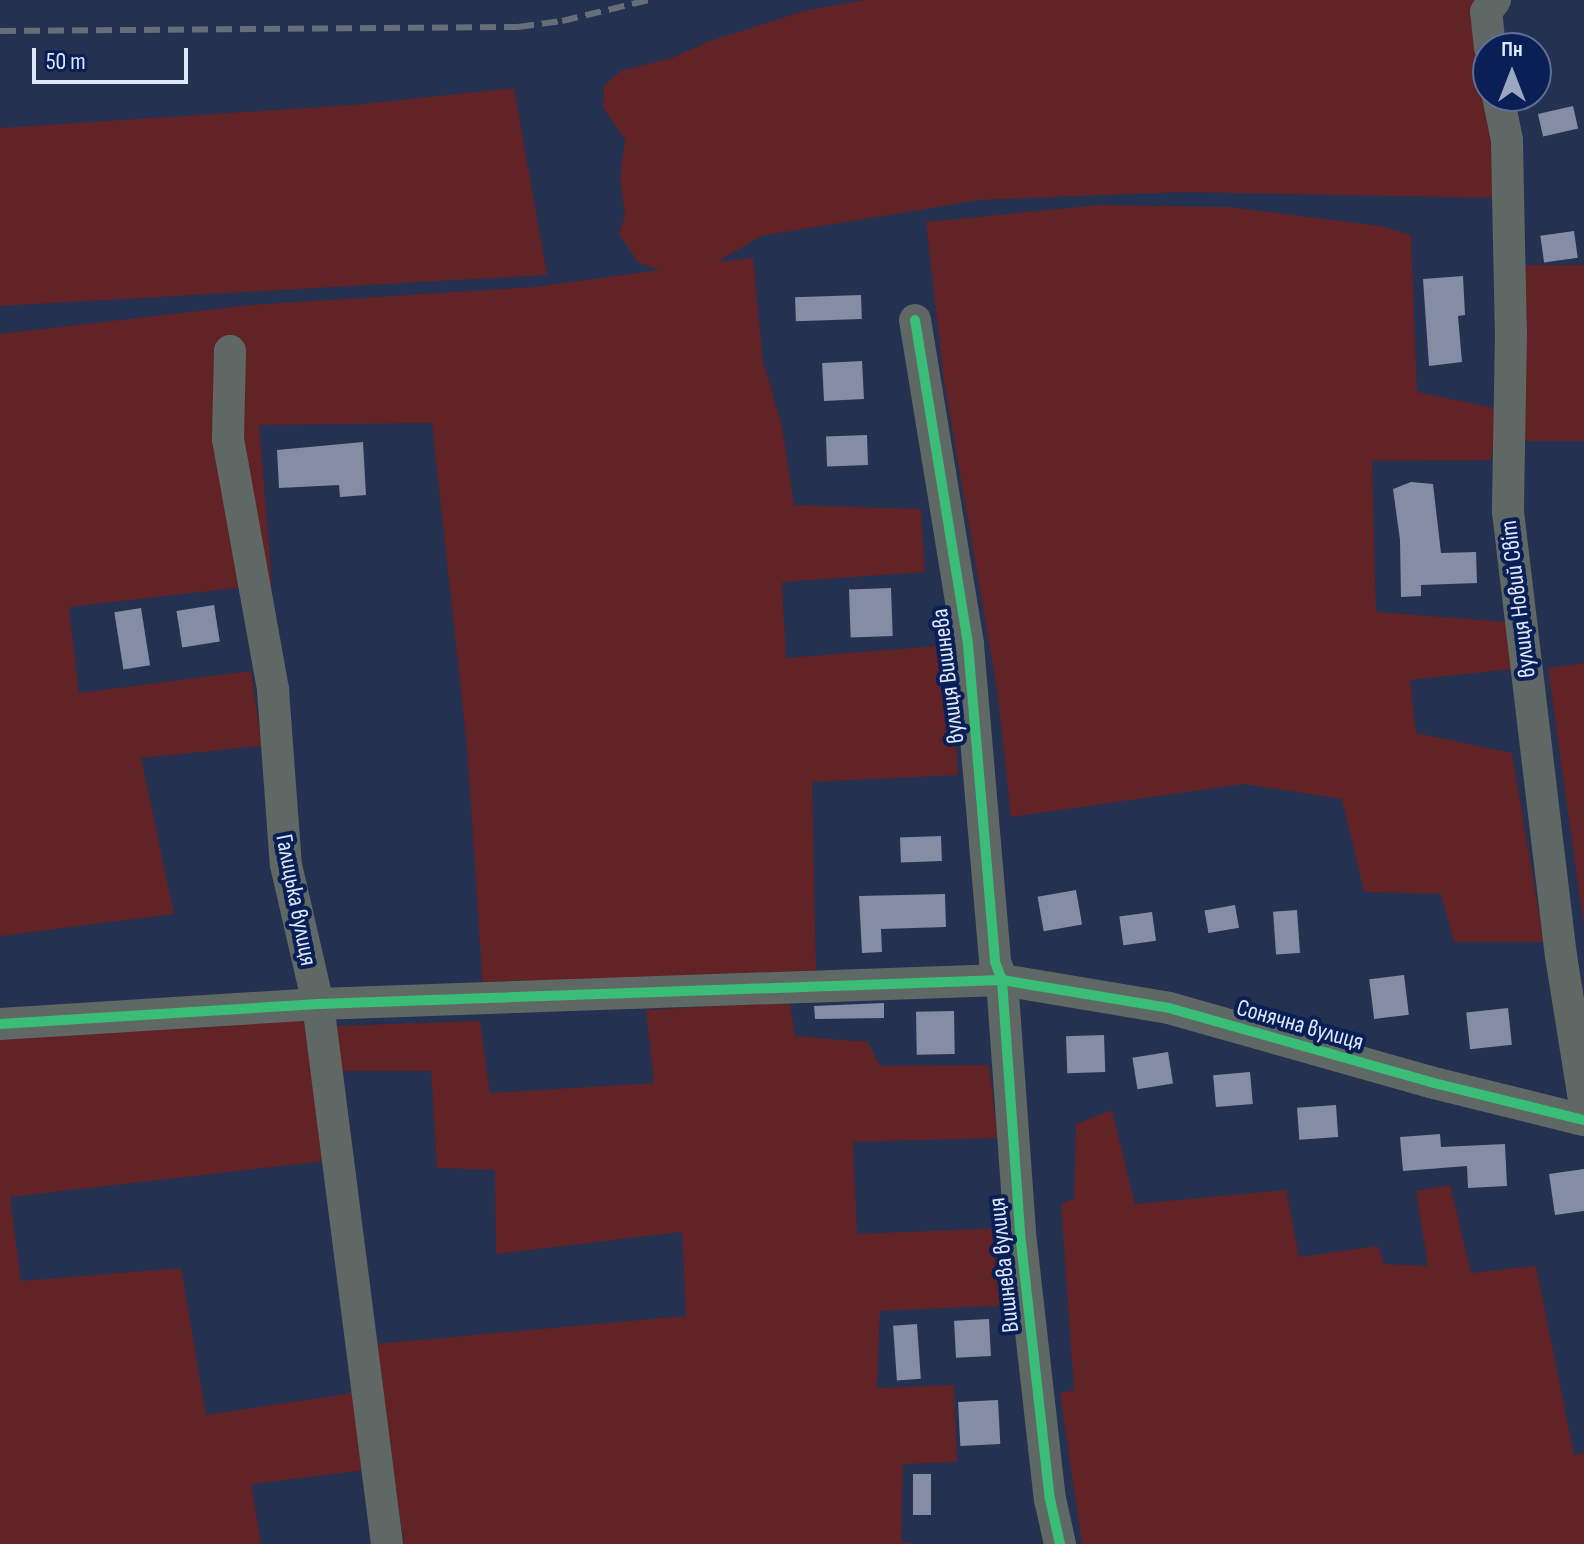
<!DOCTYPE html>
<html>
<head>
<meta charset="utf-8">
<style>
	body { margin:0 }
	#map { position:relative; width:1584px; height:1544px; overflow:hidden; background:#243150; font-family:"Sofia Sans Condensed",sans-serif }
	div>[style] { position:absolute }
	.green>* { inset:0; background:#612326; transform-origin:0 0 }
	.building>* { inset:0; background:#848da3; transform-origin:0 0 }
	.minor>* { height:32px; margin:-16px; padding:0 16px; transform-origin:16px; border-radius:16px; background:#606866 }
	.rail>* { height:6px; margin-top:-3px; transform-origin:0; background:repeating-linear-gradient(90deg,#656e79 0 16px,transparent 0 24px) }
	.cycleway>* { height:10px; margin:-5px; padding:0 5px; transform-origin:5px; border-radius:5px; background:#3abd76 }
	span { translate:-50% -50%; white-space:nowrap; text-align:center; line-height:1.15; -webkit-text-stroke:8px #0a1f55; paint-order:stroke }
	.street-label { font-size:24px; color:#dde8fd }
	.north { position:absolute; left:1472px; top:32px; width:80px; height:80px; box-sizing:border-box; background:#0a1f55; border:2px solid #5e6f98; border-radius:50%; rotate:0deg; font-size:22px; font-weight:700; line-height:32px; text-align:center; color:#dde8fd }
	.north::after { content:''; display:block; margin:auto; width:28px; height:36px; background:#9ca8c0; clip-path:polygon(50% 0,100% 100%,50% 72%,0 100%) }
	.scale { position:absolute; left:32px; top:48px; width:156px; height:36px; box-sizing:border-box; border:4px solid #dde8fd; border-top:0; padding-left:10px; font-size:24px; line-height:28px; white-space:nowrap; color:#dde8fd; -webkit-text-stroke:6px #0a1f55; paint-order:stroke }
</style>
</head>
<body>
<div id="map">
	<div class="green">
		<i style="clip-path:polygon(865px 0,1474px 0,1481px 64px,1488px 85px,1498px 198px,1183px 192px,979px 200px,761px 236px,717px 262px,753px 258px,763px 362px,782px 426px,794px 505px,921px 509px,925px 572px,782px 582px,786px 658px,950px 645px,958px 775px,812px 782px,816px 971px,483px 990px,467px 746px,432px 423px,259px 425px,272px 584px,69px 607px,79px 693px,251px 671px,262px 746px,141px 758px,174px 914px,0 936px,0 334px,251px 305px,534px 287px,660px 270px,639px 263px,619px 234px,625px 216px,620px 178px,625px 140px,603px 107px,604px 86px,620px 71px,672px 58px,710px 41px,807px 10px)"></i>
		<i style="clip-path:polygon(514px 88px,547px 275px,0 306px,0 128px,353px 105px)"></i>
		<i style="clip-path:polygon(1098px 205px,1229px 207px,1381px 226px,1411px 235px,1417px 392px,1499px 409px,1491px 460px,1372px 461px,1376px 612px,1507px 622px,1513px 669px,1410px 680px,1416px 733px,1512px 753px,1544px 942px,1454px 942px,1441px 894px,1364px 892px,1342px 799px,1244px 784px,1011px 817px,997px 689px,944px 381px,926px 222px)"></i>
		<i style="left:1584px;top:265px;width:176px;height:67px;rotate:90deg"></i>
		<i style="clip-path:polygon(1584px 663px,1584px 927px,1548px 668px)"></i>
		<i style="clip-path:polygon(295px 990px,317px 1074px,325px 1161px,10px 1197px,21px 1281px,181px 1268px,206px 1415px,353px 1393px,366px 1470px,251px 1484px,261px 1544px,0 1544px,0 1009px)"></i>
		<i style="clip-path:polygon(790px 1002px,795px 1036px,868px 1042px,880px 1066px,989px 1065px,998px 1138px,853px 1142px,857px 1234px,1004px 1228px,1017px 1305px,880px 1311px,877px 1388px,954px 1385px,957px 1462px,903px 1464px,901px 1542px,918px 1544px,404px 1544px,375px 1344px,686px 1316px,682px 1232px,496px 1254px,495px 1170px,437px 1168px,431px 1071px,339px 1071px,337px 1026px,480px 1021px,490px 1093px,654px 1083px,646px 1010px)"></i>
		<i style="clip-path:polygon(1112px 1110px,1135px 1204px,1286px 1190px,1299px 1257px,1378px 1246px,1384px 1264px,1428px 1266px,1416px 1191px,1450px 1185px,1471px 1273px,1536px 1266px,1574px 1455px,1584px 1453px,1584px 1544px,1082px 1544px,1060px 1393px,1074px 1390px,1061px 1204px,1074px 1199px,1076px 1124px)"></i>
	</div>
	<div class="building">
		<i style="left:1573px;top:106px;width:23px;height:36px;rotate:77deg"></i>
		<i style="left:1574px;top:231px;width:27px;height:34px;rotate:82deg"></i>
		<i style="clip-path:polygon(1463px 276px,1465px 315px,1458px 316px,1462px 362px,1429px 366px,1423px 279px)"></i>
		<i style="left:861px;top:295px;width:24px;height:66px;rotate:88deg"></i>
		<i style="left:862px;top:361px;width:38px;height:40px;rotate:87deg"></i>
		<i style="left:867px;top:435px;width:30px;height:41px;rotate:88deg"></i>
		<i style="clip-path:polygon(363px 442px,366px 495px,340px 497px,339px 485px,279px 488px,277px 450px)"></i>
		<i style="clip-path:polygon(1411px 482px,1433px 484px,1441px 553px,1476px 552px,1477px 583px,1421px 585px,1421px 596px,1401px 597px,1400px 540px,1393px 489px)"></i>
		<i style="left:891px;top:588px;width:48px;height:42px;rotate:88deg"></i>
		<i style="left:214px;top:605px;width:37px;height:38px;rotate:81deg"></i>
		<i style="left:141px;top:608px;width:58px;height:27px;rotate:81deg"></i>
		<i style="left:941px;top:836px;width:25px;height:41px;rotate:88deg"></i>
		<i style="left:1076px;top:890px;width:35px;height:39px;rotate:80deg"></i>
		<i style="clip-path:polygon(945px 894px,946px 927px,881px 929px,882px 952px,862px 953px,859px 896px)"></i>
		<i style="left:1235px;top:905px;width:23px;height:31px;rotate:80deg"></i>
		<i style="left:1297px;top:910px;width:43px;height:24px;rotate:86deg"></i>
		<i style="left:1152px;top:912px;width:29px;height:33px;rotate:82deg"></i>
		<i style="left:1404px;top:975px;width:40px;height:35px;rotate:83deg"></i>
		<i style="clip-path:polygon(884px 1003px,884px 1018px,815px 1019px,814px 1006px)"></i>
		<i style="left:1508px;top:1008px;width:37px;height:42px;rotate:84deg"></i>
		<i style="left:954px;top:1011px;width:43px;height:38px;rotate:89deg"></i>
		<i style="left:1104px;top:1035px;width:37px;height:38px;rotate:88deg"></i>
		<i style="left:1168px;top:1052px;width:32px;height:36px;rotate:81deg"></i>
		<i style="left:1250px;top:1072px;width:32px;height:37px;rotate:85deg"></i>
		<i style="left:1336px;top:1105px;width:32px;height:39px;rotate:86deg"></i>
		<i style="clip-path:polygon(1440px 1134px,1441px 1147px,1505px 1144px,1507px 1186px,1468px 1188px,1467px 1166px,1403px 1171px,1400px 1137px)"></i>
		<i style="clip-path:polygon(1584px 1169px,1584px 1211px,1555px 1215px,1549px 1174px)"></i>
		<i style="left:989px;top:1319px;width:37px;height:35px;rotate:87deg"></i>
		<i style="left:917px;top:1324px;width:55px;height:24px;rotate:86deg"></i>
		<i style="left:998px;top:1400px;width:44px;height:40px;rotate:87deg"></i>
		<i style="left:913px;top:1474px;width:18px;height:41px"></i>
	</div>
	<div class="minor">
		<i style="left:1490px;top:48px;width:36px;rotate:-96deg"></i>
		<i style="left:1486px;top:12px;width:15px;rotate:-53deg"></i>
		<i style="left:1498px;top:96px;width:45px;rotate:78.4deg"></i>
		<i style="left:1507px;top:140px;width:55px;rotate:89deg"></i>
		<i style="left:1508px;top:195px;width:138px;rotate:88.8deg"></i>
		<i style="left:1511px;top:333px;width:179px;rotate:91deg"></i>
		<i style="left:1508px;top:512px;width:447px;rotate:83.2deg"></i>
		<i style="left:1561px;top:956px;width:145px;rotate:80.9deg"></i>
		<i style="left:915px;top:320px;width:329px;rotate:80.7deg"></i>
		<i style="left:968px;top:645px;width:318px;rotate:85.1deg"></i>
		<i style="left:995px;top:962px;width:19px;rotate:69deg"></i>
		<i style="left:1002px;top:980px;width:263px;rotate:85.9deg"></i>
		<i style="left:1021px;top:1242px;width:259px;rotate:83.6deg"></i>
		<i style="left:1050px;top:1499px;width:46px;rotate:77.5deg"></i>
		<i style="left:230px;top:351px;width:88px;rotate:91.3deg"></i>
		<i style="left:228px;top:439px;width:255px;rotate:79.8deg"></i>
		<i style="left:273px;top:690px;width:175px;rotate:85.8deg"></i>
		<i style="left:286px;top:865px;width:143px;rotate:77deg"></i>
		<i style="left:318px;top:1004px;width:544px;rotate:82.72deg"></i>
		<i style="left:0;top:1024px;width:319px;rotate:-3.6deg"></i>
		<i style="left:318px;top:1004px;width:684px;rotate:-2.01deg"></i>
		<i style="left:1002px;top:980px;width:169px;rotate:9.5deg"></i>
		<i style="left:1169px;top:1008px;width:271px;rotate:15.8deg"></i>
		<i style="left:1430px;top:1082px;width:159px;rotate:13.9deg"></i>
	</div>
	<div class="rail">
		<i style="left:0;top:31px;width:518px;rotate:-0.44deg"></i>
		<i style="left:518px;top:27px;width:44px;rotate:-7.8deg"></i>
		<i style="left:562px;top:21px;width:89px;rotate:-13.6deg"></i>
	</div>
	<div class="cycleway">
		<i style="left:915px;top:320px;width:329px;rotate:80.7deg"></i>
		<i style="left:968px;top:645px;width:318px;rotate:85.1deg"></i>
		<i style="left:995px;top:962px;width:19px;rotate:69deg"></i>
		<i style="left:1002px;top:980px;width:263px;rotate:85.9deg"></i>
		<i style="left:1021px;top:1242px;width:259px;rotate:83.6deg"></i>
		<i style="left:1050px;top:1499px;width:46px;rotate:77.5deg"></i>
		<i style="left:0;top:1024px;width:319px;rotate:-3.6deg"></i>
		<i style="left:318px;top:1004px;width:684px;rotate:-2.01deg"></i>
		<i style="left:1002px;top:980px;width:169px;rotate:9.5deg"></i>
		<i style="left:1169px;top:1008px;width:271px;rotate:15.8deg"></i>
		<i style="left:1430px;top:1082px;width:159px;rotate:13.9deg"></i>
	</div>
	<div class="street-label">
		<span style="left:1518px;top:599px;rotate:-97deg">вулиця Новий Світ</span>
		<span style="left:948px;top:676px;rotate:-97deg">вулиця Вишнева</span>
		<span style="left:296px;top:900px;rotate:79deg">Галицька вулиця</span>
		<span style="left:1300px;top:1025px;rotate:16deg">Сонячна вулиця</span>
		<span style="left:1004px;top:1265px;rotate:-96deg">Вишнева вулиця</span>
	</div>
	<div class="north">Пн</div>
	<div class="scale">50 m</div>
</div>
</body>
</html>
